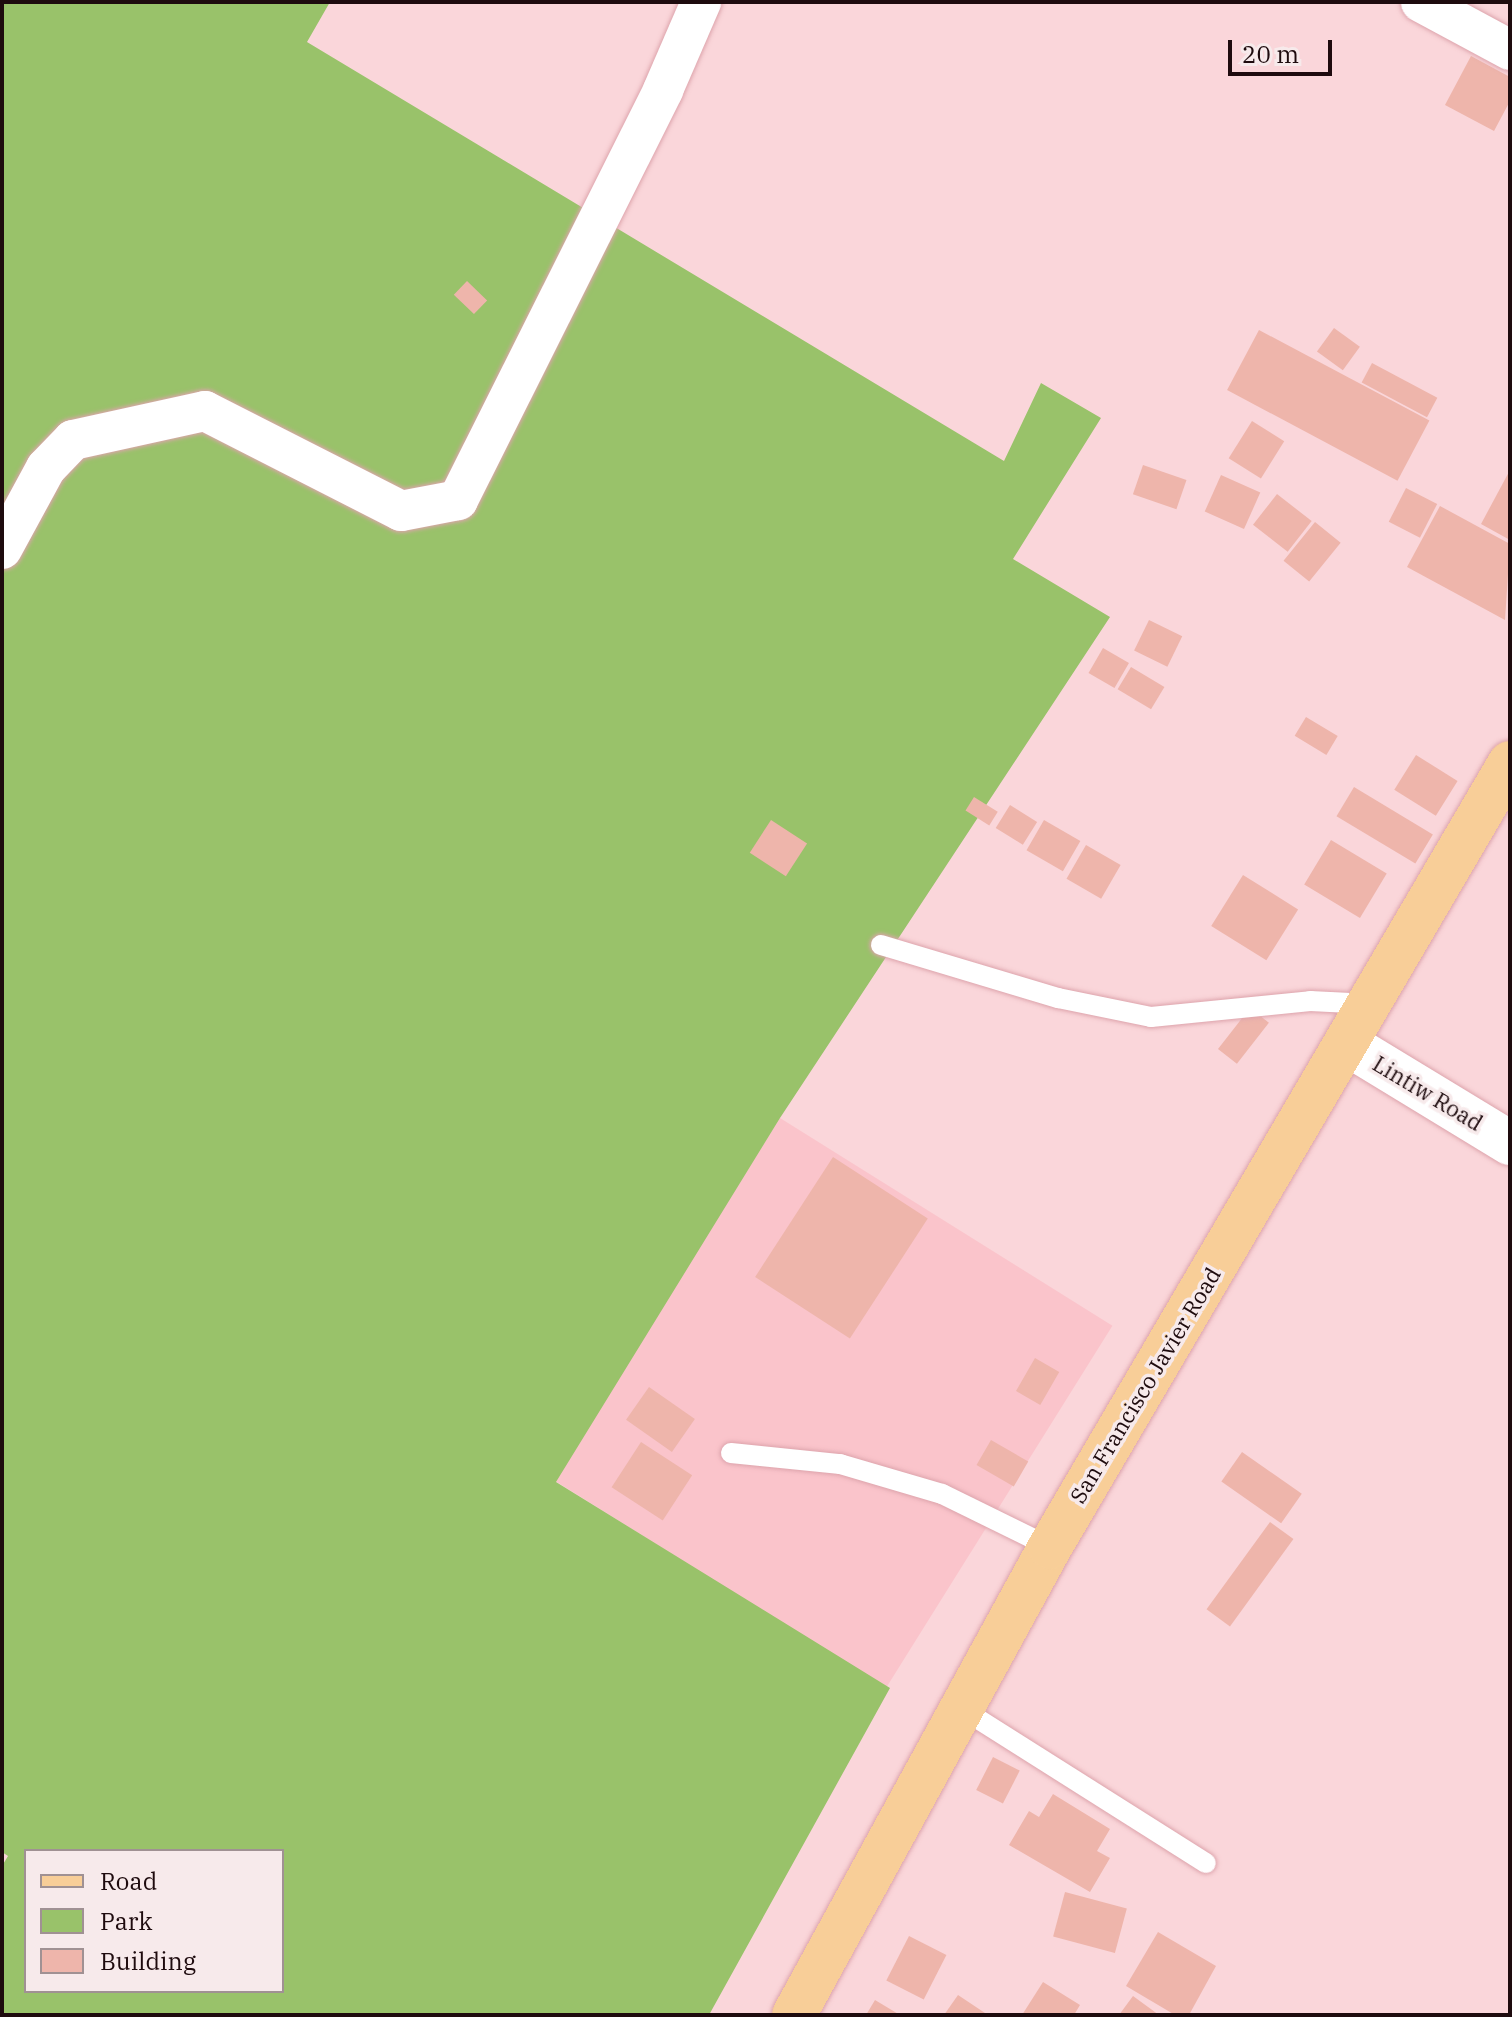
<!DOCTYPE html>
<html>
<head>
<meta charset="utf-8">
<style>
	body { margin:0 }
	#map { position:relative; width:1512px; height:2017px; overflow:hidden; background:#fad6da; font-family:"IBM Plex Serif",serif }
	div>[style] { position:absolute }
	.built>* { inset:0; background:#fac4cb; transform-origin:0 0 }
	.green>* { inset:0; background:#99c26a }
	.building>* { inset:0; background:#eeb5ab; transform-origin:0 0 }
	.roads { filter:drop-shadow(0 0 2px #dda4ac) drop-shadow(0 0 2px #dda4ac) }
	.lane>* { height:20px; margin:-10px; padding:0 10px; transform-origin:10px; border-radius:10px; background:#fff }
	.street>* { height:40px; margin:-20px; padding:0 20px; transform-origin:20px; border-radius:20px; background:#fff }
	.secondary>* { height:44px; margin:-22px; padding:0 22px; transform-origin:22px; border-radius:22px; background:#fff }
	.primary>* { height:44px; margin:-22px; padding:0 22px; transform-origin:22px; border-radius:22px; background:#f8ce98 }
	span { translate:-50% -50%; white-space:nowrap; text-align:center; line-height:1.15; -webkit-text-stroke:7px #f7eaeb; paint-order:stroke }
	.street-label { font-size:22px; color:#1e0b0e }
	.frame { position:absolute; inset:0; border:4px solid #1e0b0e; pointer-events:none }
	.legend { position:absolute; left:24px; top:1849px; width:260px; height:144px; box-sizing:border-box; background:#f7eaeb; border:2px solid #a09193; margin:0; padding:10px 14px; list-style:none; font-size:24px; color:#1e0b0e }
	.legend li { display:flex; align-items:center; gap:16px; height:40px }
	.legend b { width:40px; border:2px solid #a09193 }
	.scale { position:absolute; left:1228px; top:40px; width:104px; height:36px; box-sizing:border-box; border:4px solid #1e0b0e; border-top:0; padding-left:10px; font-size:24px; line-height:28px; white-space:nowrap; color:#1e0b0e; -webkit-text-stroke:6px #f7eaeb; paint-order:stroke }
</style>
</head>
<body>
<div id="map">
	<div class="built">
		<i style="left:780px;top:1118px;width:392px;height:427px;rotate:32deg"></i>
	</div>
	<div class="green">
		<i style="clip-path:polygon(evenodd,2px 2px,330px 2px,307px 42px,1004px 461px,1041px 383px,1101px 418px,1013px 559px,1110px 617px,780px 1118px,556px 1482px,890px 1688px,709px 2015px,2px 2015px,2px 1866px,8px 1856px,2px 1852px,2px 2px,26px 1851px,282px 1851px,282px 1991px,26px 1991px,26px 1851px)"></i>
	</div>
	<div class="building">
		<i style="clip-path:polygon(1471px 56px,1510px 77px,1510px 101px,1494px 131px,1445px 105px)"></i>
		<i style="left:467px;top:281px;width:28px;height:19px;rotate:44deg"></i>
		<i style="left:1334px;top:328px;width:32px;height:29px;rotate:36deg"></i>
		<i style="left:1259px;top:330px;width:193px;height:68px;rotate:28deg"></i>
		<i style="left:1372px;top:363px;width:74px;height:22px;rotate:28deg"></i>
		<i style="left:1252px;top:421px;width:38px;height:44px;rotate:32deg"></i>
		<i style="left:1143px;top:465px;width:46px;height:31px;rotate:19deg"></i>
		<i style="clip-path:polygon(1510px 470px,1510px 540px,1481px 524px)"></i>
		<i style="left:1221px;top:475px;width:43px;height:40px;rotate:24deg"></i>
		<i style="left:1406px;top:488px;width:35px;height:38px;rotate:27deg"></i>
		<i style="left:1277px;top:494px;width:44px;height:39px;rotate:38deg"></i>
		<i style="clip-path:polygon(1440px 506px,1510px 544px,1505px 620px,1407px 567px)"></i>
		<i style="left:1315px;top:522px;width:33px;height:50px;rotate:39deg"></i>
		<i style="left:1149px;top:620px;width:37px;height:34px;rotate:26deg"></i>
		<i style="left:1103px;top:648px;width:30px;height:29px;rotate:30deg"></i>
		<i style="left:1131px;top:667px;width:39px;height:26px;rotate:31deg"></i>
		<i style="left:1306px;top:717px;width:37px;height:22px;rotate:31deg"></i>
		<i style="left:1416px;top:755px;width:49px;height:41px;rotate:32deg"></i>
		<i style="left:1354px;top:787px;width:92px;height:34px;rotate:31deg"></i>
		<i style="left:974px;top:797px;width:28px;height:16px;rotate:32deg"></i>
		<i style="left:1010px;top:805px;width:32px;height:27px;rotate:32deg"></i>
		<i style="left:771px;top:820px;width:43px;height:39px;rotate:33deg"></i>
		<i style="left:1044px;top:820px;width:42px;height:35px;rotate:30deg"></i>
		<i style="left:1331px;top:840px;width:65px;height:52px;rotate:31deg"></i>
		<i style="left:1086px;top:845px;width:40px;height:39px;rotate:30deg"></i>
		<i style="left:1243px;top:875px;width:65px;height:60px;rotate:32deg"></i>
		<i style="left:1250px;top:1008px;width:24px;height:52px;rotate:38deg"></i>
		<i style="left:833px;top:1157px;width:113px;height:143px;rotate:33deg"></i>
		<i style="left:1035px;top:1358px;width:28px;height:38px;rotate:30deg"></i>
		<i style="left:649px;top:1387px;width:56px;height:40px;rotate:35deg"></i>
		<i style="left:991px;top:1440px;width:43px;height:29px;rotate:30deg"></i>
		<i style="left:641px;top:1442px;width:61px;height:54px;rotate:33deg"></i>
		<i style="left:1242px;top:1452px;width:73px;height:36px;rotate:35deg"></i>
		<i style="left:1270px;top:1522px;width:29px;height:108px;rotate:36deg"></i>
		<i style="left:993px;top:1757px;width:30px;height:37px;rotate:27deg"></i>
		<i style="clip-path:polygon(1053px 1794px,1110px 1829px,1097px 1851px,1110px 1858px,1090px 1892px,1009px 1845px,1029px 1811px,1039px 1817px)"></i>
		<i style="left:1065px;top:1892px;width:64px;height:46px;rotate:15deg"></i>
		<i style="clip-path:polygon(1158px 1932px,1216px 1966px,1189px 2015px,1175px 2015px,1126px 1986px)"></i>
		<i style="left:909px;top:1936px;width:42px;height:50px;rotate:27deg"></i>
		<i style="clip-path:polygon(1043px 1982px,1080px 2005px,1074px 2015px,1022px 2015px)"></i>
		<i style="clip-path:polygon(958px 1995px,988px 2015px,944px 2015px)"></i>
		<i style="clip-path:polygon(1133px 1996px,1159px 2015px,1119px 2015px)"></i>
		<i style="clip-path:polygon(875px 2000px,900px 2015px,866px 2015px)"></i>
	</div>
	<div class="roads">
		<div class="lane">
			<i style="left:881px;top:945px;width:185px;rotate:16.7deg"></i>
			<i style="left:1058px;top:998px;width:95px;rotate:11.5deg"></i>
			<i style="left:1151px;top:1017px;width:160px;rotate:-5.7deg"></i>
			<i style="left:1310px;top:1001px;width:61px;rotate:2.8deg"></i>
			<i style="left:731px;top:1453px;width:110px;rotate:5.8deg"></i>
			<i style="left:840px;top:1464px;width:106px;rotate:16.4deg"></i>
			<i style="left:942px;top:1494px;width:120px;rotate:26.1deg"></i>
			<i style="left:959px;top:1707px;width:292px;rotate:32.3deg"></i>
		</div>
		<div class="street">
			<i style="left:1421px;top:2px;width:101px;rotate:28.3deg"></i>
			<i style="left:2px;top:549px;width:92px;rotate:-61.5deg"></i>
			<i style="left:46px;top:468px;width:39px;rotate:-46deg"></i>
			<i style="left:73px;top:440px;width:135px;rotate:-12.4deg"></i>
			<i style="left:205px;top:411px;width:220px;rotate:27deg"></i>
			<i style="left:401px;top:511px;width:58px;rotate:-10.9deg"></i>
			<i style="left:458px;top:500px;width:458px;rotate:-63.4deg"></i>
			<i style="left:663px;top:90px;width:96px;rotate:-66.6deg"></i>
		</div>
		<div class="secondary">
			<i style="left:1347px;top:1044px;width:191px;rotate:31.3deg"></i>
		</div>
		<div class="primary">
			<i style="left:794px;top:2015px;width:533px;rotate:-61.32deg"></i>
			<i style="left:1050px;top:1547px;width:909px;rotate:-59.6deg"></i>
		</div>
	</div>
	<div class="street-label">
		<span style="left:1428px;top:1093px;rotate:31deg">Lintiw Road</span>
		<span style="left:1145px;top:1385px;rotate:-59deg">San Francisco Javier Road</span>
	</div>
	<div class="frame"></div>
	<ul class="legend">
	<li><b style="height:10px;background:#f8ce98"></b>Road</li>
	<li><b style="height:22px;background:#99c26a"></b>Park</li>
	<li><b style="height:22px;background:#eeb5ab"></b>Building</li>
	</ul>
	<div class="scale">20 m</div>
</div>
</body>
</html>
